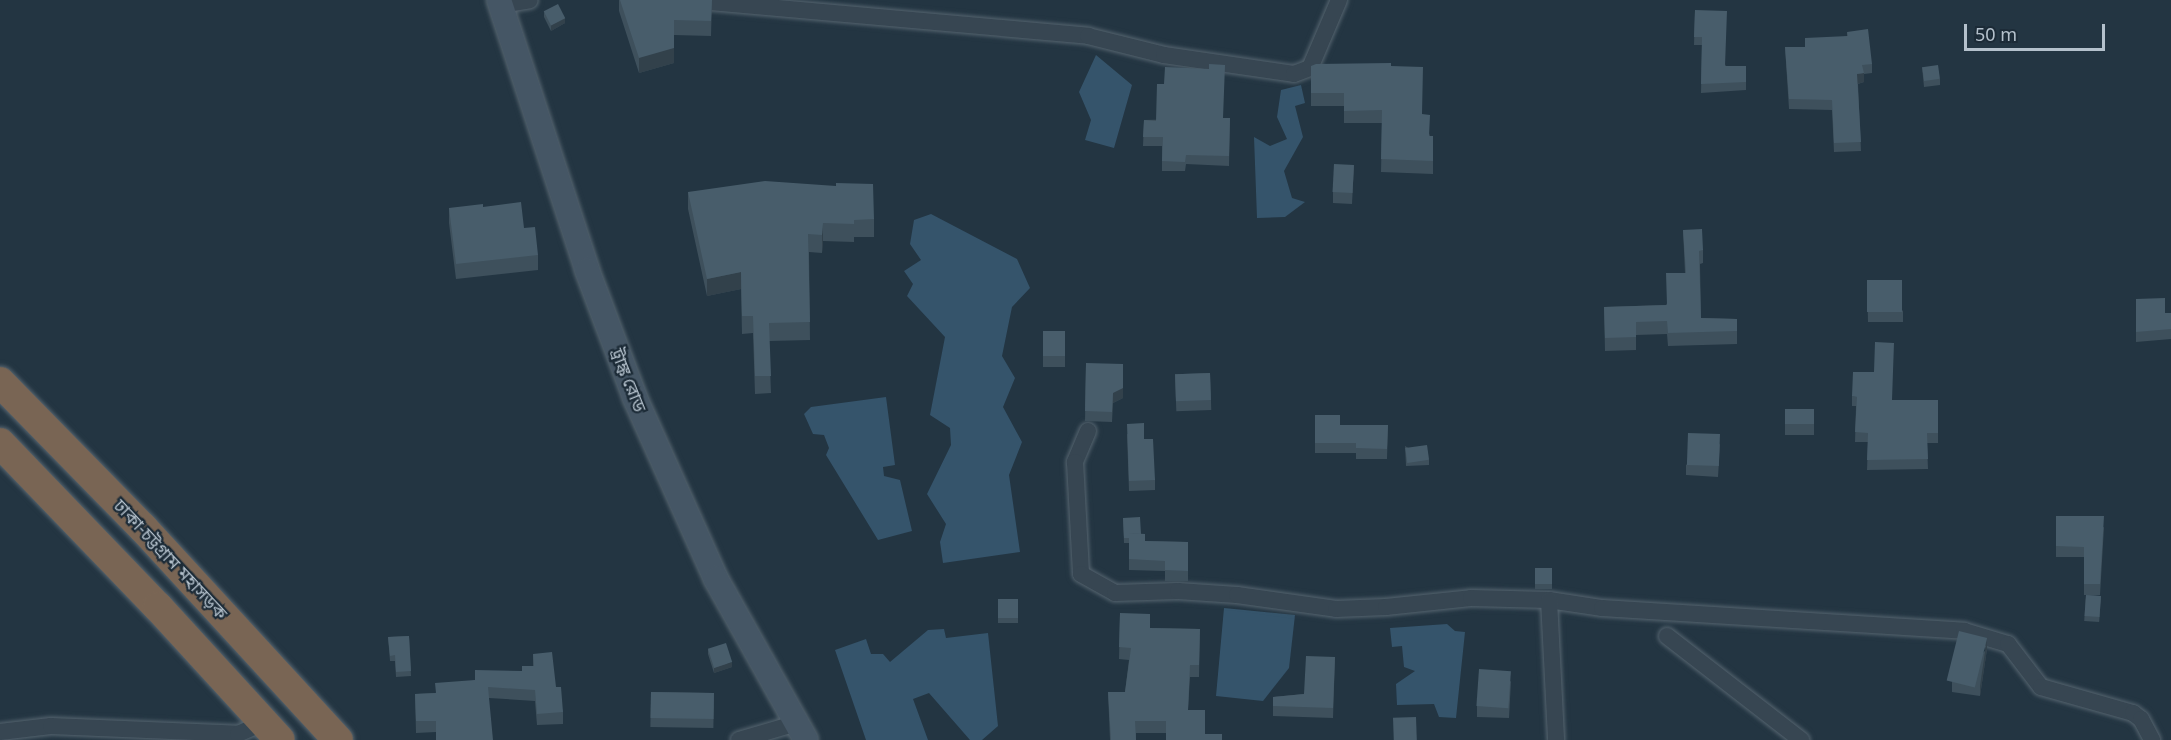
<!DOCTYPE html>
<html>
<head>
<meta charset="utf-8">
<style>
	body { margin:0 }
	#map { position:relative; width:2171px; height:740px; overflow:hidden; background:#233542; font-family:"Noto Sans","Noto Sans Bengali",sans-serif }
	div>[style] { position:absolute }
	.water>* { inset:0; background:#35546b }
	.roads { filter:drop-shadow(0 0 2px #55646f) drop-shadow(0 0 2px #55646f) }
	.street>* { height:16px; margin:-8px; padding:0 8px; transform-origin:8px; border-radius:8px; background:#374652 }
	.secondary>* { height:24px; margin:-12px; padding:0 12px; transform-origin:12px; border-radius:12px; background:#455665 }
	.highway>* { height:30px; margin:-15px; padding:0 15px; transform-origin:15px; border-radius:15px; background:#796554 }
	.wall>* { inset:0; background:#3e505c; transform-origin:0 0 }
	.shaded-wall>* { inset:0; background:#32414b }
	.building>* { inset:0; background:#485d6b; transform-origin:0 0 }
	span { translate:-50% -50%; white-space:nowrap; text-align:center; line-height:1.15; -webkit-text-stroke:4.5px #1c2b37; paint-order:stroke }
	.street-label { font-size:18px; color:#b4c1cc }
	.scale { position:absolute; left:1964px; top:24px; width:141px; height:27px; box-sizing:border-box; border:3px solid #b4c1cc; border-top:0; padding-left:8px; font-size:18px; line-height:21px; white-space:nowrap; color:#b4c1cc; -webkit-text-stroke:4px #1c2b37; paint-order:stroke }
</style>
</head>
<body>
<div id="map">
	<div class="water">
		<i style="clip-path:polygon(1096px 55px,1132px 85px,1114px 148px,1085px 140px,1091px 120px,1079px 92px)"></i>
		<i style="clip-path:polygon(1301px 85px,1305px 103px,1295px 106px,1303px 137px,1284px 171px,1292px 198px,1305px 202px,1285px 217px,1257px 218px,1254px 137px,1270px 146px,1287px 139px,1277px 117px,1281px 90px)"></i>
		<i style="clip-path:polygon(931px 214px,1017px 259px,1030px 288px,1012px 307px,1002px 356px,1015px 378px,1003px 407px,1022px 442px,1009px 475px,1020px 552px,943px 563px,940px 542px,946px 524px,927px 494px,951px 445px,950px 428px,930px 415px,945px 337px,907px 296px,913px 284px,904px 271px,921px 260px,910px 244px,914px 220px)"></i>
		<i style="clip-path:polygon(886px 397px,895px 465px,883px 467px,884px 476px,900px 480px,912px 531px,878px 540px,826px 455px,829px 448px,824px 435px,813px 434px,804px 414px,811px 407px)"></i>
		<i style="clip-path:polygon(1224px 608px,1295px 615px,1289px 668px,1263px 701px,1216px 696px)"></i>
		<i style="clip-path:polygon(1447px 624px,1455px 631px,1465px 632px,1456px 718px,1439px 717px,1434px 704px,1397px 705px,1396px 684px,1415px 671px,1404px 667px,1402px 646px,1392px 647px,1390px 628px)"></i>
		<i style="clip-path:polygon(944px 629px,946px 638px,988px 633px,998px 726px,982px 740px,970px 740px,929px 693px,913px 699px,928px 740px,866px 740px,835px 650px,866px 639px,871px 654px,883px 654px,890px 662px,928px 630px)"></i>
	</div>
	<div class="roads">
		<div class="street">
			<i style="left:688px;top:0;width:402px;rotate:5.1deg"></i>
			<i style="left:1088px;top:36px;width:78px;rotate:14deg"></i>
			<i style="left:1164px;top:55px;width:131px;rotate:8.3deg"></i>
			<i style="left:1294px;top:74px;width:17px;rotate:-21deg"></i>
			<i style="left:1310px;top:68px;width:74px;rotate:-66.9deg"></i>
			<i style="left:500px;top:5px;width:30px;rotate:-9deg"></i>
			<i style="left:1088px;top:431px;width:34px;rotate:113deg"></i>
			<i style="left:1075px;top:462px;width:112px;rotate:86.9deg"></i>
			<i style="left:1081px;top:574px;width:39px;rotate:29deg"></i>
			<i style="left:1115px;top:593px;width:63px;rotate:-1.8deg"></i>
			<i style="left:1178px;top:591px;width:59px;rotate:3.9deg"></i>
			<i style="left:1237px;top:595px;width:100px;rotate:8deg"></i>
			<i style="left:1336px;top:609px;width:50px;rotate:-2.3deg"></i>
			<i style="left:1386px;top:607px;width:85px;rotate:-6deg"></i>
			<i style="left:1471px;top:598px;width:78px;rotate:1.5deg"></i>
			<i style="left:1549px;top:600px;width:54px;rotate:8.6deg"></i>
			<i style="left:1602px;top:608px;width:363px;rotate:3.6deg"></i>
			<i style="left:1964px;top:631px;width:46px;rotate:16.5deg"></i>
			<i style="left:2008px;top:644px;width:54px;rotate:52.5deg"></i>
			<i style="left:2041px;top:687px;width:96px;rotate:15.8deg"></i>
			<i style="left:2133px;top:713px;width:10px;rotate:37deg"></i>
			<i style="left:2141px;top:719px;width:24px;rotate:62deg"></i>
			<i style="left:1549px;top:600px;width:140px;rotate:87.1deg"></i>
			<i style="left:1667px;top:636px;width:170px;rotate:37.8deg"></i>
			<i style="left:0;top:732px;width:51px;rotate:-6.7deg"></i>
			<i style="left:51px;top:726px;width:187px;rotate:2.4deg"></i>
			<i style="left:238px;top:734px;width:27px;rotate:-24deg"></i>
			<i style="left:739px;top:740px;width:60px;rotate:-16.3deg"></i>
		</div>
		<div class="secondary">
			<i style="left:499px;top:0;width:284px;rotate:71.9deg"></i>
			<i style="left:587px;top:270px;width:137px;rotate:69.4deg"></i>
			<i style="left:635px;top:398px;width:198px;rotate:65.9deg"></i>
			<i style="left:716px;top:579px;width:184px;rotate:60.8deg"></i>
		</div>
		<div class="highway">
			<i style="left:0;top:382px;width:204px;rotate:45.6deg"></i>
			<i style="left:143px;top:528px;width:288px;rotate:47.4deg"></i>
			<i style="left:0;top:443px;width:228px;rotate:46.1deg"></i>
			<i style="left:158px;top:607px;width:180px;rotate:47.5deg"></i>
		</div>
	</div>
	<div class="wall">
		<i style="clip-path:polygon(619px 0,712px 0,711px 36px,674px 35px,674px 63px,639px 73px,619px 11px)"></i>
		<i style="clip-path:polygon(1695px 10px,1726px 66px,1746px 66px,1746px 90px,1701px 93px,1702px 45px,1694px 45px)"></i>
		<i style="clip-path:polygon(544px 12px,565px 23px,551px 31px,544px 17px)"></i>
		<i style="clip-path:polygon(1847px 32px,1872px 64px,1872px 73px,1864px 74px,1864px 82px,1858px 84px,1861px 151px,1834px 152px,1832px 110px,1789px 109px,1785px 47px,1805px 47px,1847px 36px)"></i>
		<i style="clip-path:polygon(1311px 66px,1391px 66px,1422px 114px,1430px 136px,1433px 136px,1433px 174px,1381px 172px,1382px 123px,1344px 123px,1344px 106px,1311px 106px)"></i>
		<i style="clip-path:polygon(1922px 67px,1940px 79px,1940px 85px,1924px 87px)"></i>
		<i style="clip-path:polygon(1223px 118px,1230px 118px,1229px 166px,1186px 164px,1185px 171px,1162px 171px,1162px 146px,1143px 146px,1144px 120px)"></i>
		<i style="clip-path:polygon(1354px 165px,1352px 204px,1333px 203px,1333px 192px)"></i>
		<i style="clip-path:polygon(836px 186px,874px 219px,874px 237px,854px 237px,854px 242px,823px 241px,822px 253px,809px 252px,810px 340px,769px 341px,771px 393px,755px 394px,753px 333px,742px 334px,741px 289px,707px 296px,688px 209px,688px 192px)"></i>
		<i style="clip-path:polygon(483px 207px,538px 255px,538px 270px,456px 279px,449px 223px,449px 208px)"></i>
		<i style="clip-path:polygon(1683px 230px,1703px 250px,1703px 263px,1700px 264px,1701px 318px,1737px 319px,1737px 344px,1668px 346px,1667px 334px,1636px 335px,1636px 350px,1605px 351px,1604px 307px,1666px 305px,1685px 273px)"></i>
		<i style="clip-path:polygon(1867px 280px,1903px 311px,1903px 322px,1868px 322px)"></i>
		<i style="clip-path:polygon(2136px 299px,2165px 313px,2171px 313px,2171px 339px,2136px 342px)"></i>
		<i style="left:1043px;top:331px;width:22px;height:36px"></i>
		<i style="clip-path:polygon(1086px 363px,1123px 398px,1113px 403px,1112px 422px,1085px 421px)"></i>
		<i style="left:1210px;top:373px;width:37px;height:35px;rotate:88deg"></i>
		<i style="clip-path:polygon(1852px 396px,1892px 400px,1938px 400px,1938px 443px,1927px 443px,1928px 469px,1867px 470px,1868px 442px,1855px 442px,1856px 406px,1852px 406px)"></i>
		<i style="left:1814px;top:409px;width:26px;height:29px;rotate:90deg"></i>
		<i style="clip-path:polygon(1315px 415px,1340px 425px,1388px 425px,1387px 459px,1356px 459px,1356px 453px,1315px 453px)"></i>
		<i style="clip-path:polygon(1127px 434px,1144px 439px,1155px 480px,1155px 490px,1129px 491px)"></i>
		<i style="clip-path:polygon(1720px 444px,1718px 477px,1686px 475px,1686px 465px)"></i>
		<i style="clip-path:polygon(1405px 446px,1429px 460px,1429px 465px,1406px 466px)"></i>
		<i style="clip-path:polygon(1123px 518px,1141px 534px,1145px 541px,1188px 542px,1188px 581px,1165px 581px,1165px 571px,1129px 570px,1129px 543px,1124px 543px)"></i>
		<i style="clip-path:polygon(2104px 527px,2100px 595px,2084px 595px,2084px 557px,2056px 557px,2056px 546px)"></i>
		<i style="left:1535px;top:568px;width:17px;height:21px"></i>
		<i style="left:2086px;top:595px;width:15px;height:26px;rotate:4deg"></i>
		<i style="left:998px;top:599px;width:20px;height:24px"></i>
		<i style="clip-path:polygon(1120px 613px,1150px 628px,1200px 629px,1199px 677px,1190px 677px,1188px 710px,1166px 733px,1136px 733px,1136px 740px,1110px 740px,1108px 692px,1125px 692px,1129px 660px,1119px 659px)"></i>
		<i style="clip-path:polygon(409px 636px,411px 676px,396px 677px,395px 661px,390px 661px,388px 637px)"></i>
		<i style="clip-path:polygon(708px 649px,732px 667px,714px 673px,708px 654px)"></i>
		<i style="clip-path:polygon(1987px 649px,1980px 696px,1952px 692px,1952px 682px)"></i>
		<i style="clip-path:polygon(533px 654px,556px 687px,563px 712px,563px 724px,537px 725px,535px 701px,489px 698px,436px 732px,416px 733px,415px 694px,435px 693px,475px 680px,522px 671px,533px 666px)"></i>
		<i style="clip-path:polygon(1335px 657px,1333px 718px,1273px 716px,1273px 697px,1304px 694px)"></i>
		<i style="clip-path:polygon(1511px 681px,1509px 718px,1477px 717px,1477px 706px)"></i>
		<i style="left:651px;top:692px;width:63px;height:35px;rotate:1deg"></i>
	</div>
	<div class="shaded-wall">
		<i style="clip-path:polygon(565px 18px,565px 23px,551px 31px,551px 25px)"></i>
		<i style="clip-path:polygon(674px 20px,674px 63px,639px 73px,639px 58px)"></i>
		<i style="clip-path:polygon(1864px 73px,1864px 82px,1857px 84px,1857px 74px)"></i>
		<i style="clip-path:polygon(823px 223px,823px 241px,822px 253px,822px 235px)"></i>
		<i style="clip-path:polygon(741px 272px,741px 289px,707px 296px,707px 279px)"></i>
		<i style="clip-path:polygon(1123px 364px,1123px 398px,1113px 403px,1112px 422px,1113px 393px)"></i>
		<i style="clip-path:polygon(1987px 638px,1987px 649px,1980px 696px,1980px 686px)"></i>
		<i style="clip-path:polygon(732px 662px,732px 667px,714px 673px,714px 668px)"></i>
	</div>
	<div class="building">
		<i style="clip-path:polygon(620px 0,712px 0,711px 21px,674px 20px,674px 48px,639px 58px)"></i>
		<i style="left:558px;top:4px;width:16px;height:16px;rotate:63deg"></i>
		<i style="clip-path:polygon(1695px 10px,1727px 11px,1725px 66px,1746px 66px,1746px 82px,1701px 84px,1702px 37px,1694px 37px)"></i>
		<i style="clip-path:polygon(1868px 29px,1872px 64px,1862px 65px,1864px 73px,1857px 74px,1861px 142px,1834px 143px,1832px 100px,1789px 99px,1785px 47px,1805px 47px,1805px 38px,1848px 36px,1847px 32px)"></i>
		<i style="clip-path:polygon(1391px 63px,1391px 66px,1423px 67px,1422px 114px,1430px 115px,1429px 136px,1433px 136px,1433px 161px,1381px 159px,1382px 110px,1344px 111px,1344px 93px,1311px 93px,1311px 66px,1316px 64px)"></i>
		<i style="clip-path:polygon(1209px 64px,1225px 65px,1223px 118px,1230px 118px,1229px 156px,1186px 155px,1185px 162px,1162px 161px,1163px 137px,1143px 137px,1144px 120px,1156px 121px,1157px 84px,1164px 84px,1165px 67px,1209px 69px)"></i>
		<i style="left:1938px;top:65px;width:14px;height:16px;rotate:82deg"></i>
		<i style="left:1334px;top:164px;width:20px;height:28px;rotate:3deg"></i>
		<i style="clip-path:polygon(765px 181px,836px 186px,836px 183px,873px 184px,874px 219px,854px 220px,854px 224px,823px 223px,822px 235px,808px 234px,810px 322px,769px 323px,771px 376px,755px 376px,753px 316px,742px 316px,741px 272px,707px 279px,688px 192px)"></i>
		<i style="clip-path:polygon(521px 202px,524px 228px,535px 227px,538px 255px,456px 264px,449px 208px,483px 204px,483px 207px)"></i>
		<i style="clip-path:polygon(1702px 229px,1703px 250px,1699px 251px,1701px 318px,1737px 319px,1737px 331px,1668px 333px,1667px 321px,1636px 322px,1636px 337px,1605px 338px,1604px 307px,1667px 305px,1666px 273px,1686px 273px,1683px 230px)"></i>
		<i style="left:1867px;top:280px;width:35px;height:32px"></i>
		<i style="clip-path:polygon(2165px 298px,2165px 313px,2171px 313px,2171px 329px,2136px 332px,2136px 299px)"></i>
		<i style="left:1043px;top:331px;width:22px;height:25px"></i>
		<i style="clip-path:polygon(1875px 342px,1894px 343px,1892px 400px,1938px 400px,1938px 433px,1927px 433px,1928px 459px,1867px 460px,1868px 433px,1855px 432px,1857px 397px,1852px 396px,1853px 372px,1874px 372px)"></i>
		<i style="clip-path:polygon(1086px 363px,1123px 364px,1123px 388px,1113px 393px,1112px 412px,1085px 411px)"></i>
		<i style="left:1210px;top:373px;width:27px;height:35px;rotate:88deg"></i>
		<i style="left:1814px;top:409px;width:15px;height:29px;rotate:90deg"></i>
		<i style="clip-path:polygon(1315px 415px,1340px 415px,1340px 425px,1388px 425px,1387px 449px,1356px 448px,1356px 443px,1315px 443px)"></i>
		<i style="clip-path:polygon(1144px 423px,1144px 439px,1153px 439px,1155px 480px,1129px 481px,1127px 424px)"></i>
		<i style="left:1688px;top:433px;width:32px;height:32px;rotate:2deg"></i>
		<i style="left:1427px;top:445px;width:15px;height:22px;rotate:82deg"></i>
		<i style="clip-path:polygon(2056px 516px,2104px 516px,2100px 584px,2084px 584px,2084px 547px,2056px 546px)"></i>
		<i style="clip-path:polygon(1140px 517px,1141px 534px,1129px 533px,1129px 538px,1124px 538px,1123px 518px)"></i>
		<i style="clip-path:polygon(1129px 533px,1145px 534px,1145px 541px,1188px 542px,1188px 571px,1165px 570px,1165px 561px,1129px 559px)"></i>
		<i style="left:1535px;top:568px;width:17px;height:16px"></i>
		<i style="left:2086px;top:595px;width:15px;height:21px;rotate:4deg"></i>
		<i style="left:998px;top:599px;width:20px;height:19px"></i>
		<i style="clip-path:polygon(1120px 613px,1150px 614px,1150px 628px,1200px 629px,1199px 665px,1190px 665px,1188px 710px,1205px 710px,1205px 734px,1222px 734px,1222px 740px,1166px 740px,1166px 721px,1135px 721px,1136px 740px,1111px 740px,1108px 692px,1125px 692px,1131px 648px,1119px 647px)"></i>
		<i style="left:1959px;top:631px;width:29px;height:51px;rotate:14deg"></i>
		<i style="clip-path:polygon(409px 636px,411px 671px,396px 672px,395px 655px,390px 656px,388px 637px)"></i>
		<i style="left:726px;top:643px;width:20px;height:19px;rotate:72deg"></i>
		<i style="clip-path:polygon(552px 652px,556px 687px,561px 687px,563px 712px,537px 714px,535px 690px,488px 687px,493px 740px,436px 740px,436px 721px,416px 721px,415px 694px,436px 693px,435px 683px,475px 680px,475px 670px,522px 671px,522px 666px,534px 666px,533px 654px)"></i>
		<i style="clip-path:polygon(1306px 656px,1335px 657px,1333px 708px,1273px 706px,1273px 697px,1304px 694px)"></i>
		<i style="left:1479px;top:669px;width:32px;height:37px;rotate:4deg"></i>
		<i style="left:651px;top:692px;width:63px;height:26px;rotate:1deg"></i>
		<i style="left:1416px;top:717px;width:23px;height:23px;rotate:88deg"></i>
	</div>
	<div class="street-label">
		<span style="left:629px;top:380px;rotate:68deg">ট্রাঙ্ক রোড</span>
		<span style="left:171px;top:559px;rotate:47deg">ঢাকা-চট্টগ্রাম মহাসড়ক</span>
	</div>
	<div class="scale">50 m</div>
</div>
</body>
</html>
